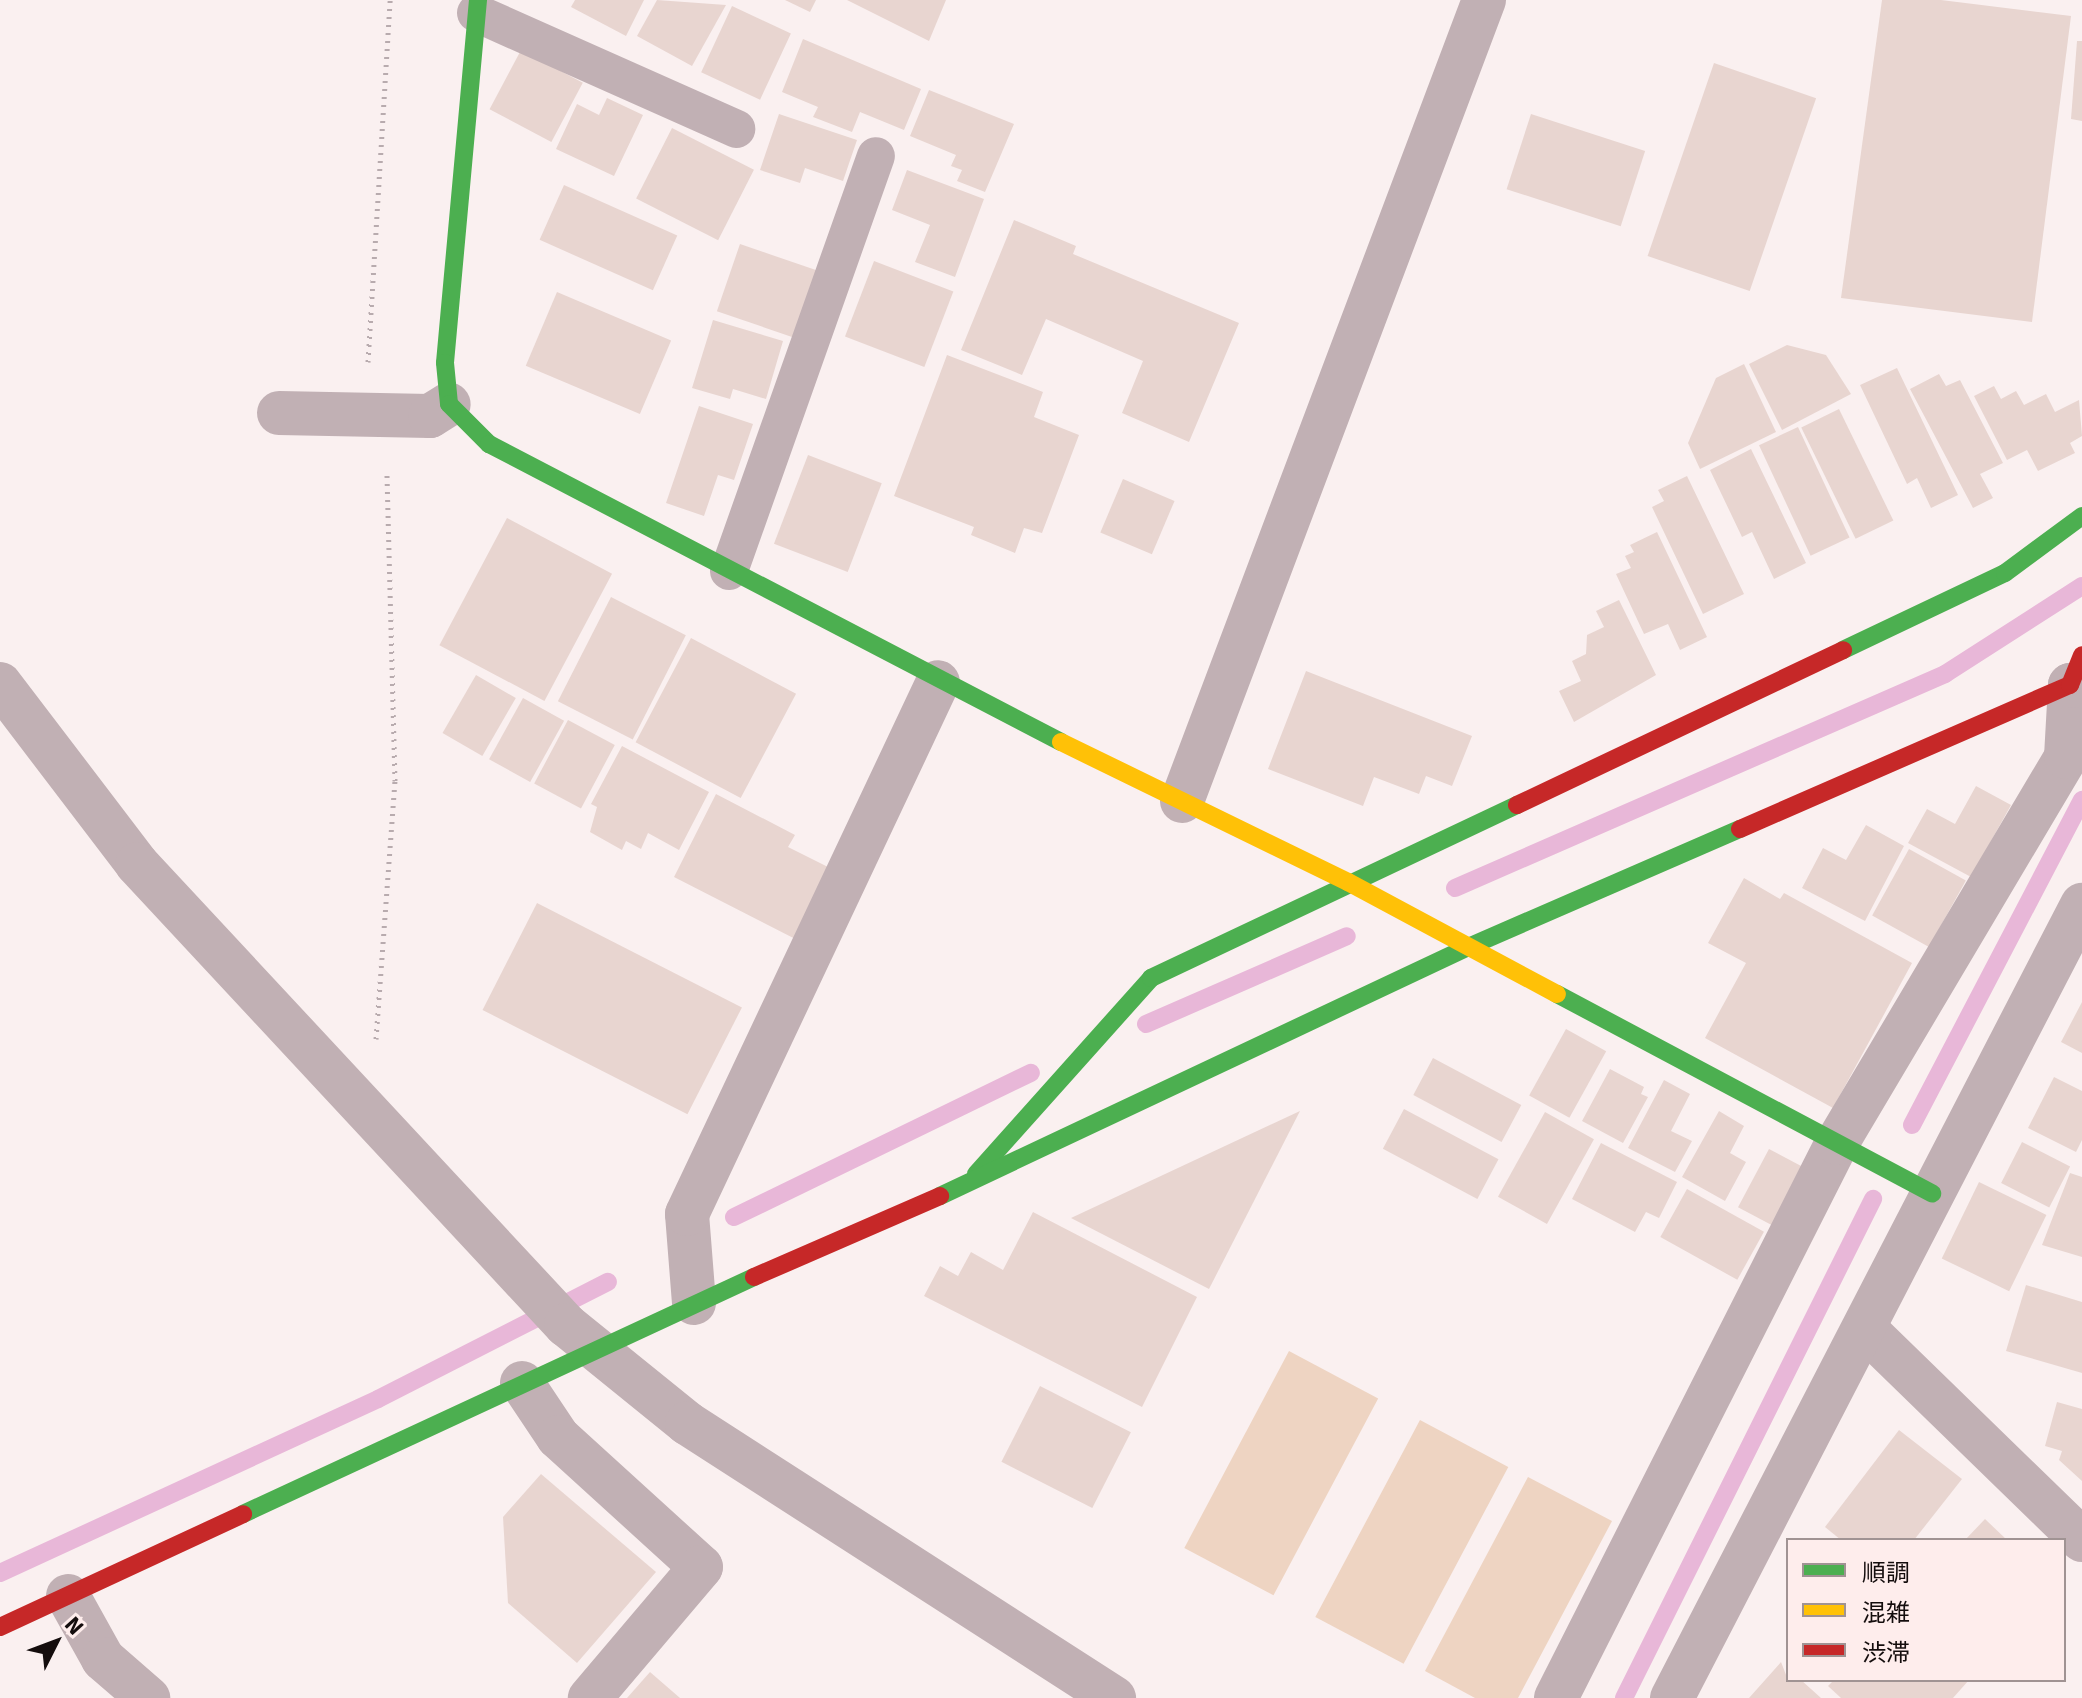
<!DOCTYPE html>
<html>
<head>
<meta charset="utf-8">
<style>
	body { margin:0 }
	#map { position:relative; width:2082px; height:1698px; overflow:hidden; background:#faf0f0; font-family:Signika,"Noto Sans JP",sans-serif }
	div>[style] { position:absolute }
	.green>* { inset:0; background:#eed4c2; transform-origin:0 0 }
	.stream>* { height:18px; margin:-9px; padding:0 9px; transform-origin:9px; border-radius:9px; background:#e8b7d8 }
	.building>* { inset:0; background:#e8d5d0; transform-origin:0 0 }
	.path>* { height:5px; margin-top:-2.5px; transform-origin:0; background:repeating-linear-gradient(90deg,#b8abae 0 2px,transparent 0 8px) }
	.lane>* { height:38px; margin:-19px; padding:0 19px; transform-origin:19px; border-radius:19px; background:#c1b0b4 }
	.street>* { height:44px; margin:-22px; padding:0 22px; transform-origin:22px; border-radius:22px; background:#c1b0b4 }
	.fast>* { height:18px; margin:-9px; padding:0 9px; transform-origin:9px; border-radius:9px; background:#4caf50 }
	.slow>* { height:18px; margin:-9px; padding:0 9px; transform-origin:9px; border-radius:9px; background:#ffc107 }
	.jam>* { height:18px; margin:-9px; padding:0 9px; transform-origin:9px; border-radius:9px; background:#c62828 }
	span { translate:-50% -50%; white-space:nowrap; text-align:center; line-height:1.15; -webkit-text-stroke:7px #feedec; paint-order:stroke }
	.legend { position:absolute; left:1786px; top:1538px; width:280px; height:144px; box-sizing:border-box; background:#feedec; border:2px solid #a09393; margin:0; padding:10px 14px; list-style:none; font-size:24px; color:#140d0d }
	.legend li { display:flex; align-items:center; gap:16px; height:40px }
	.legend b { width:40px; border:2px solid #a09393 }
	.north { position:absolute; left:16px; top:1602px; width:80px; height:80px; -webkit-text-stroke:6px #feedec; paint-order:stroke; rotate:48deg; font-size:22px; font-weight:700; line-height:32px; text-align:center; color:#140d0d }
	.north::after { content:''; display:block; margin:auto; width:28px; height:36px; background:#140d0d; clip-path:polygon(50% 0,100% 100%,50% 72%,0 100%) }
</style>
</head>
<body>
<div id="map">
	<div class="green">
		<i style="left:1289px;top:1351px;width:101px;height:223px;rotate:28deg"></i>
		<i style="left:1420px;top:1420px;width:100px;height:223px;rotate:28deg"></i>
		<i style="clip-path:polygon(1528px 1477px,1612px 1521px,1518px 1698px,1475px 1698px,1425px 1671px)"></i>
	</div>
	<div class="stream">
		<i style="left:1455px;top:888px;width:535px;rotate:-23.59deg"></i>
		<i style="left:1945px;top:674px;width:163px;rotate:-32.7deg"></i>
		<i style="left:1146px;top:1024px;width:219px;rotate:-23.6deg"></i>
		<i style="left:1912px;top:1125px;width:367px;rotate:-62.4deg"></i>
		<i style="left:734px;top:1217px;width:330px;rotate:-25.9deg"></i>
		<i style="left:0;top:1573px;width:416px;rotate:-24.7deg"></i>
		<i style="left:378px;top:1399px;width:258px;rotate:-27deg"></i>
		<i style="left:1624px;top:1698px;width:558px;rotate:-63.48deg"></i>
	</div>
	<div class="building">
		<i style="clip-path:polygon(575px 0,644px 0,626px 36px,571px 7px)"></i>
		<i style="clip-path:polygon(657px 0,726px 5px,692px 66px,637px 36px)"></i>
		<i style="clip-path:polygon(785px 0,816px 0,810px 12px)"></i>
		<i style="clip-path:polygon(847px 0,946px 0,929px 41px)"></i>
		<i style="clip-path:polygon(1882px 0,1941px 0,2071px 16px,2032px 322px,1841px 298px)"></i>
		<i style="left:732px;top:6px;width:65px;height:73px;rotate:25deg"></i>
		<i style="clip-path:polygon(803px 39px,921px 89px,904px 130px,860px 112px,852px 132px,813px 117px,818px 107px,782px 92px)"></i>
		<i style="clip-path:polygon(2077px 41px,2082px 41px,2082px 121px,2071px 119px)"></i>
		<i style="left:521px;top:50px;width:70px;height:67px;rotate:28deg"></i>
		<i style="left:1714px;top:63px;width:108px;height:204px;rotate:19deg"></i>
		<i style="clip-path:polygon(929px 90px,1014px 124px,985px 192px,957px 181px,962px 170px,951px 166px,956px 155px,910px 136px)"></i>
		<i style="clip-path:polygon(607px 98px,643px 115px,614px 176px,556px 149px,577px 104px,599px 115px)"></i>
		<i style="clip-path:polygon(779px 114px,857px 140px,843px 181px,805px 168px,800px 183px,760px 170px)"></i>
		<i style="left:1531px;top:114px;width:120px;height:79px;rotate:18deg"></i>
		<i style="left:672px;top:128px;width:92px;height:79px;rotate:27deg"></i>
		<i style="clip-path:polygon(907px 170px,984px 199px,955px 277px,915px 262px,930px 225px,892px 210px)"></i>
		<i style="left:564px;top:185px;width:124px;height:60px;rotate:24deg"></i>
		<i style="clip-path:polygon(1014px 220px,1076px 246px,1073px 254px,1239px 323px,1189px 442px,1122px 413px,1143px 361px,1046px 319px,1022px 375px,961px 350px)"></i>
		<i style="left:740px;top:244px;width:81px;height:71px;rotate:19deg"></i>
		<i style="left:874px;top:261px;width:85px;height:81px;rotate:21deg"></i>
		<i style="left:557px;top:292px;width:124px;height:80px;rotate:23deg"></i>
		<i style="clip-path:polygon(713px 320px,783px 341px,766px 399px,733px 389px,730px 399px,692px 388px)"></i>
		<i style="clip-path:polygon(1787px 345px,1826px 355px,1851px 394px,1782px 430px,1749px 364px)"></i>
		<i style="clip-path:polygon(947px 355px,1043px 392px,1034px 417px,1079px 435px,1042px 533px,1024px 528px,1015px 553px,971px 535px,974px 527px,894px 496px)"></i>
		<i style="clip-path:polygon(1744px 364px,1776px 432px,1700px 469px,1688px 443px,1716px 378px)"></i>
		<i style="clip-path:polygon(1897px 368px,1958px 495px,1931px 508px,1917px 478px,1907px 484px,1860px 385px)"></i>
		<i style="clip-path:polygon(1939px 374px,1946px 386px,1960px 380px,2003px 463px,1980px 474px,1993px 498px,1973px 508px,1910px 389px)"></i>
		<i style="clip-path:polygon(1994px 386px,2001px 399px,2016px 391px,2024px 405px,2046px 394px,2055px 412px,2079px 400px,2082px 436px,2070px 443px,2075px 453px,2038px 471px,2027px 450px,2007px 460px,1974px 396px)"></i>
		<i style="clip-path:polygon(699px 406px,753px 424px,734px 480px,718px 475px,704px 516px,666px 503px)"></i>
		<i style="left:1839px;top:409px;width:124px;height:42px;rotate:64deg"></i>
		<i style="left:1798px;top:427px;width:122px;height:43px;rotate:65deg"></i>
		<i style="clip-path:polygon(1751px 449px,1806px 563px,1774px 579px,1752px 532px,1742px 537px,1710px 470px)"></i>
		<i style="left:808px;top:455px;width:79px;height:95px;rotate:21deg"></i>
		<i style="clip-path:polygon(1687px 476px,1744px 594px,1703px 614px,1652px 507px,1664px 501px,1658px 490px)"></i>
		<i style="left:1123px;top:479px;width:56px;height:58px;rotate:23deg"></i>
		<i style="left:507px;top:518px;width:119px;height:144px;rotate:28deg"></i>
		<i style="clip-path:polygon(1657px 532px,1707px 637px,1680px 650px,1668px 624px,1644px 634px,1616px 574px,1631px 568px,1625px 556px,1634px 552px,1630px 545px)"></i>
		<i style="left:611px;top:597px;width:84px;height:117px;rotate:27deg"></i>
		<i style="clip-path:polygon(1619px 600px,1656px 675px,1574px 722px,1559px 691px,1581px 681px,1572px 661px,1586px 654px,1587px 635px,1604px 627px,1596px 611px)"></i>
		<i style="left:691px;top:638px;width:119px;height:118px;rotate:28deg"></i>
		<i style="clip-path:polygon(1306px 671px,1472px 736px,1452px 786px,1426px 776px,1419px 794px,1374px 777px,1363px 806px,1268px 769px)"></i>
		<i style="left:476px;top:675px;width:46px;height:67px;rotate:30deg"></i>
		<i style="left:523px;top:698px;width:47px;height:70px;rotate:29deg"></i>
		<i style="left:568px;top:720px;width:53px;height:72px;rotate:28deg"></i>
		<i style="clip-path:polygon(622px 746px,709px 792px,679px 850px,648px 833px,641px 849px,626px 841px,622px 850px,590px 832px,597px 807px,591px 804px)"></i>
		<i style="clip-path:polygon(1976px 786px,2011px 805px,1971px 877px,1908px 843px,1927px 809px,1955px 824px)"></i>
		<i style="clip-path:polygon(716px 794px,795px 835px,788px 847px,844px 875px,809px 946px,674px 877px)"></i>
		<i style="clip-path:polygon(1866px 825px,1904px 846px,1865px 921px,1802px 888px,1823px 848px,1846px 860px)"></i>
		<i style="left:1909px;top:849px;width:65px;height:76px;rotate:29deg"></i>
		<i style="clip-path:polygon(1744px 878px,1780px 899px,1784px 893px,1912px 963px,1833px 1108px,1705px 1038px,1746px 963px,1708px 943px)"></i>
		<i style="left:537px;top:903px;width:230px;height:120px;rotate:27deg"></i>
		<i style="clip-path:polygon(2082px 1002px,2082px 1053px,2061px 1042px)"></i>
		<i style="left:1566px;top:1029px;width:46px;height:76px;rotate:29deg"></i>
		<i style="left:1433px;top:1058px;width:100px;height:42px;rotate:28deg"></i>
		<i style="clip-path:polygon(1610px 1069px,1644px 1087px,1641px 1094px,1648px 1097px,1623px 1143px,1582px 1121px)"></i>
		<i style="clip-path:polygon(2054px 1077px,2082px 1091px,2082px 1140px,2076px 1152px,2028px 1128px)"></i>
		<i style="clip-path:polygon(1664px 1080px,1690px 1094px,1671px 1131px,1692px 1141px,1675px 1172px,1628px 1148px)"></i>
		<i style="left:1404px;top:1109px;width:107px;height:45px;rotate:28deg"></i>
		<i style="clip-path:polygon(1300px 1111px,1209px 1289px,1071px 1218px)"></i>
		<i style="clip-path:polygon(1719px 1111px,1744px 1126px,1730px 1153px,1746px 1162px,1725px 1201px,1682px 1177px)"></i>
		<i style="left:1545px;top:1112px;width:56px;height:97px;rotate:29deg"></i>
		<i style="left:2022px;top:1142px;width:54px;height:46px;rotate:27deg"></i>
		<i style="clip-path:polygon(1601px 1143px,1677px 1182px,1659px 1218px,1646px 1212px,1635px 1232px,1572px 1199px)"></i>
		<i style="left:1769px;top:1149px;width:38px;height:66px;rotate:28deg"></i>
		<i style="clip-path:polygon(2070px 1173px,2082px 1177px,2082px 1257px,2042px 1245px)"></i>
		<i style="left:1979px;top:1182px;width:75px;height:85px;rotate:26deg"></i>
		<i style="left:1687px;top:1189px;width:88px;height:55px;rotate:29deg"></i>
		<i style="clip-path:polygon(1033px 1212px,1197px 1297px,1142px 1407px,924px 1296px,940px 1266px,958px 1276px,971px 1252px,1003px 1270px)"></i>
		<i style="clip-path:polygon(2026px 1285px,2082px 1302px,2082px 1373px,2006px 1351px)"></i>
		<i style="left:1040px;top:1386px;width:102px;height:85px;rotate:27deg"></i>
		<i style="clip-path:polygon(2057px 1402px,2082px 1409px,2082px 1481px,2059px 1460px,2062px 1451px,2045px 1446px)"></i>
		<i style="clip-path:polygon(1899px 1430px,1962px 1479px,1914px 1540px,1841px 1540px,1825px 1527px)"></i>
		<i style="clip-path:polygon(541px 1474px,656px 1572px,577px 1663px,508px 1603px,503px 1517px)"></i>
		<i style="clip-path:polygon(1985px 1519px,2007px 1540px,1965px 1540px)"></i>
		<i style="clip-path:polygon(1781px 1662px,1788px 1680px,1801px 1680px,1821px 1698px,1749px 1698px)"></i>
		<i style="clip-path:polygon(650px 1672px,680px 1698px,627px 1698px)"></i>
		<i style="clip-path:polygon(1834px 1680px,1969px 1680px,1953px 1698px,1841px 1698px,1828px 1686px)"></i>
	</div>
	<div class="path">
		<i style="left:368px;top:362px;width:363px;rotate:-86.5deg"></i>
		<i style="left:376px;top:1039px;width:259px;rotate:-85.8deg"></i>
		<i style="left:395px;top:781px;width:311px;rotate:-91.5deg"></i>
	</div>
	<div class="lane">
		<i style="left:476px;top:13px;width:285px;rotate:24deg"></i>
		<i style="left:729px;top:571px;width:440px;rotate:-70.5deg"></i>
	</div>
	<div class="street">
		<i style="left:279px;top:413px;width:151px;rotate:1.1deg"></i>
		<i style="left:430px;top:416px;width:22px;rotate:-32deg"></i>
		<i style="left:0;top:684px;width:226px;rotate:52.7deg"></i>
		<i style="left:137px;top:864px;width:630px;rotate:47.06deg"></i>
		<i style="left:566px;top:1325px;width:156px;rotate:39deg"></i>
		<i style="left:687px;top:1423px;width:508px;rotate:32.78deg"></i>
		<i style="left:1182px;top:801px;width:856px;rotate:-69.34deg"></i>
		<i style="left:694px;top:1303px;width:89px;rotate:-94.5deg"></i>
		<i style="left:687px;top:1214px;width:588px;rotate:-64.74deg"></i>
		<i style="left:1864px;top:1328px;width:304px;rotate:44.2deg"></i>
		<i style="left:522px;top:1383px;width:65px;rotate:56.3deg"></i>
		<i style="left:558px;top:1437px;width:193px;rotate:42.3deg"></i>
		<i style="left:701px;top:1567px;width:172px;rotate:130.3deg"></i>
		<i style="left:68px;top:1596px;width:72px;rotate:60.9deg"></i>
		<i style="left:103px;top:1659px;width:60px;rotate:40.9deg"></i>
		<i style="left:1556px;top:1698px;width:622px;rotate:-63.15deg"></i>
		<i style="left:1837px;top:1143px;width:449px;rotate:-59.3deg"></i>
		<i style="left:2066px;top:757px;width:72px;rotate:-86.8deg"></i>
		<i style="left:2070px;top:685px;width:12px;rotate:5deg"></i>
		<i style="left:1672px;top:1698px;width:893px;rotate:-62.66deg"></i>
	</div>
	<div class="fast">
		<i style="left:478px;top:0;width:364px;rotate:95.2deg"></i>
		<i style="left:445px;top:363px;width:41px;rotate:84.4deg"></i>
		<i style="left:449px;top:404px;width:57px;rotate:45deg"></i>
		<i style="left:489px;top:444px;width:645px;rotate:27.52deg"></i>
		<i style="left:1843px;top:650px;width:179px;rotate:-25.4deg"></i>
		<i style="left:2005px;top:573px;width:96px;rotate:-36.5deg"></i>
		<i style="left:1557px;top:994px;width:425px;rotate:28deg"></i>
		<i style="left:976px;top:1174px;width:263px;rotate:-48.2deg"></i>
		<i style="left:1151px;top:978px;width:405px;rotate:-25.3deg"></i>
		<i style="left:940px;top:1196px;width:582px;rotate:-25.24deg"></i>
		<i style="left:1466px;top:948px;width:299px;rotate:-23.5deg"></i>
		<i style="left:243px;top:1514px;width:563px;rotate:-24.88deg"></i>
	</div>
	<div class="slow">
		<i style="left:1061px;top:742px;width:319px;rotate:26deg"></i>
		<i style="left:1348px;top:882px;width:237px;rotate:28.2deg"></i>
	</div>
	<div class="jam">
		<i style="left:1517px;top:805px;width:361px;rotate:-25.4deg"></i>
		<i style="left:1740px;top:829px;width:360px;rotate:-23.6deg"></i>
		<i style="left:2070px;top:685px;width:32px;rotate:-68deg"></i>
		<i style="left:754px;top:1277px;width:203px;rotate:-23.5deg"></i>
		<i style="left:0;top:1627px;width:268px;rotate:-24.9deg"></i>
	</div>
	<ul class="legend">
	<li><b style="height:10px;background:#4caf50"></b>順調</li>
	<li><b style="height:10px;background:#ffc107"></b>混雑</li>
	<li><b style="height:10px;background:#c62828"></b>渋滞</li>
	</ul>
	<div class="north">N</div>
</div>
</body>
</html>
